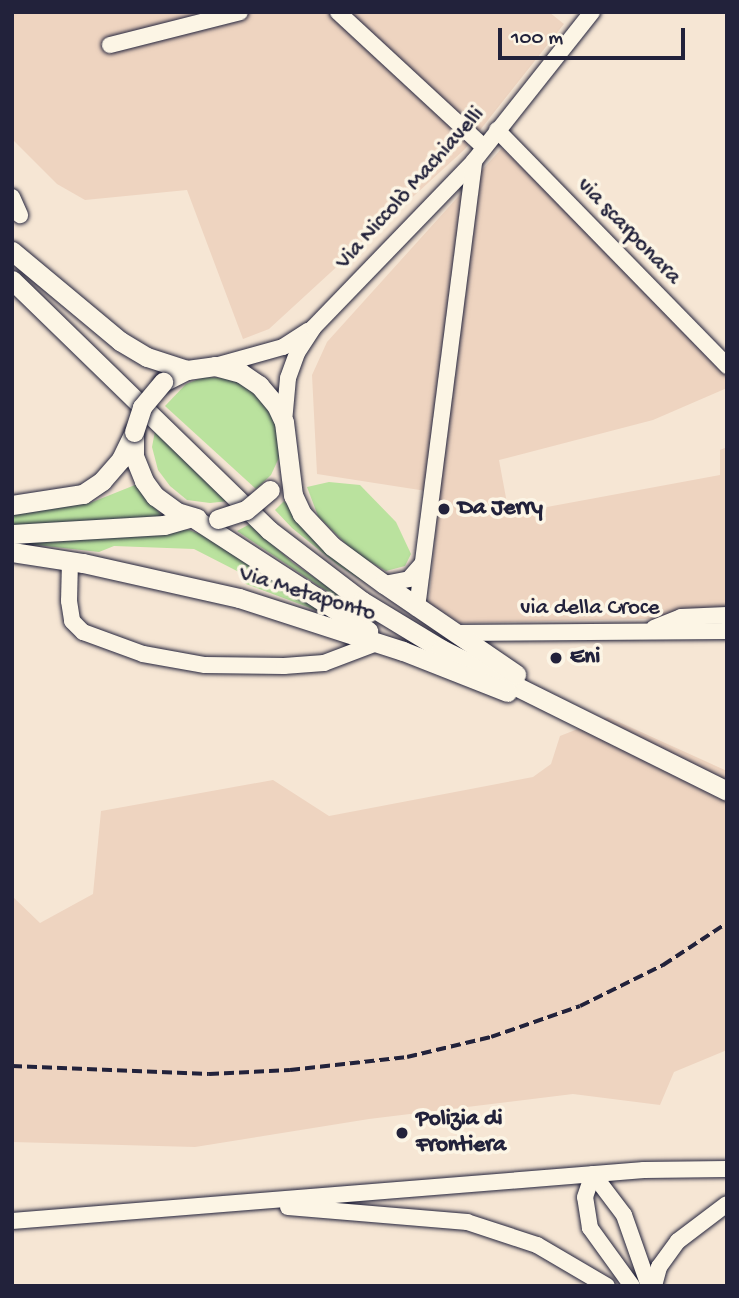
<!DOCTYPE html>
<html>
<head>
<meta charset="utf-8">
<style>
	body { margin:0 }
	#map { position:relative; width:739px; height:1298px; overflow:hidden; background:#f6e6d4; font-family:"Gochi Hand",sans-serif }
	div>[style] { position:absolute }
	.built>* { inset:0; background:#eed4c0 }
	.green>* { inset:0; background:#bae29e }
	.roads { filter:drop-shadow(0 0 2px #22223b) drop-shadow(0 0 2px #22223b) }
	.minor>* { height:16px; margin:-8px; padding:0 8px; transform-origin:8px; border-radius:8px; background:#fcf5e5 }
	.major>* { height:19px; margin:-9.5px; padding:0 9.5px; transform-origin:9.5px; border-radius:9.5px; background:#fcf5e5 }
	.rail>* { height:3.5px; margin-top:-1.75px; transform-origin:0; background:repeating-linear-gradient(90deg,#22223b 0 10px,transparent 0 15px) }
	.bridges { filter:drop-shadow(0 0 2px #22223b) drop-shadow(0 0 2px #22223b) }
	.major-bridge>* { height:19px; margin:-9.5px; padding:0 9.5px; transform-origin:9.5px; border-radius:9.5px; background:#fcf5e5 }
	.dots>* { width:19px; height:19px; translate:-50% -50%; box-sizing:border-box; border:4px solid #fcf5e5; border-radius:50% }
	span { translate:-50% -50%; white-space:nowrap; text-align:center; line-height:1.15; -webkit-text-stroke:7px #fcf5e5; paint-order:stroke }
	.street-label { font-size:23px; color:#22223b }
	.poi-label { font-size:23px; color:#22223b; font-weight:700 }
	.left { translate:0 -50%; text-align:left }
	.frame { position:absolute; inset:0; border:14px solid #22223b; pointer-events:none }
	.scale { position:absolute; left:498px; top:28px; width:187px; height:32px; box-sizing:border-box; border:4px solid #22223b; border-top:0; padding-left:9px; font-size:21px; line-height:24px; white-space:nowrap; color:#22223b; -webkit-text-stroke:5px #fcf5e5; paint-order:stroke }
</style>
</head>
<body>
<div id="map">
	<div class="built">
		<i style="clip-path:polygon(12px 12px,549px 12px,564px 24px,465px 149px,269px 329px,243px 339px,187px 190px,85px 200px,57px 184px,12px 139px)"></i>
		<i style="clip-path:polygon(502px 148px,727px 373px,727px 388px,653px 420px,499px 460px,509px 514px,720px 475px,720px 450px,727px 447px,727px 623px,642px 619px,460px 623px,429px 604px,439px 493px,317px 474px,312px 375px,327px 342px)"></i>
		<i style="clip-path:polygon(608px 717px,727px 771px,727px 1050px,674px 1072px,660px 1105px,573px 1094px,369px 1119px,195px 1147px,12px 1142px,12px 896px,40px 923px,93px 894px,101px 811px,273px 780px,329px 816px,533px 777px,551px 764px,560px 736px)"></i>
	</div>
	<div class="green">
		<i style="clip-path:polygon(204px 377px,224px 378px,249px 384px,277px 421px,282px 451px,271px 475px,256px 489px,165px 406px,186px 384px)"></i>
		<i style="clip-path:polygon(155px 431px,229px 501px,210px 503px,187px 500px,170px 486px,158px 470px,152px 447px)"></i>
		<i style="clip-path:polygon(329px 482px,360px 485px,396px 522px,411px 554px,405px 566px,386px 571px,355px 553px,318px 516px,307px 487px)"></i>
		<i style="clip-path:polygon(135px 485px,163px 517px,12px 528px,12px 513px,90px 503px)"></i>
		<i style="clip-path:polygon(284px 501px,336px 557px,423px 619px,339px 566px,292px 528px,275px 510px)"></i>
		<i style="clip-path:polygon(250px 524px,293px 563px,362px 610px,361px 614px,237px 531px)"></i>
		<i style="clip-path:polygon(165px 530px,189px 530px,214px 539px,329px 615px,246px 584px,237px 571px,194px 549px,114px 546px,99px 552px,19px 543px)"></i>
	</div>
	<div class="roads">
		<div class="minor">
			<i style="left:338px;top:12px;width:199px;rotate:42.8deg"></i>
			<i style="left:110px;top:45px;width:134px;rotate:-14.2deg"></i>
			<i style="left:497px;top:130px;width:330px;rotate:45.7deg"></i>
			<i style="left:12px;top:197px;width:20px;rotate:66deg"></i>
			<i style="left:215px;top:366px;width:71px;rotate:-15.6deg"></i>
			<i style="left:283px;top:347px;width:30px;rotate:-33deg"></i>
			<i style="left:284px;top:422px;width:44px;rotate:-84.8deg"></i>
			<i style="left:288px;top:378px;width:27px;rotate:-70deg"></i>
			<i style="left:297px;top:353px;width:30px;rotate:-57deg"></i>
			<i style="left:313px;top:328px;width:232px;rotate:-46deg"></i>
			<i style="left:474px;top:161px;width:190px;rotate:-51.6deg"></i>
			<i style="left:70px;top:561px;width:40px;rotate:91.4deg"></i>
			<i style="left:69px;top:601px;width:20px;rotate:81deg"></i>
			<i style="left:72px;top:621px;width:16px;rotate:45deg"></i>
			<i style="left:83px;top:632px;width:64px;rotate:20.1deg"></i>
			<i style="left:143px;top:654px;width:63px;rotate:10.1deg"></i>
			<i style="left:205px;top:665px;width:79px;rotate:0.7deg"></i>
			<i style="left:284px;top:666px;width:40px;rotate:-4.3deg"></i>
			<i style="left:324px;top:663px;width:57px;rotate:-20.7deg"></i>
			<i style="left:384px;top:584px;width:25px;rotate:-11deg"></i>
			<i style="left:409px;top:579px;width:20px;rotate:-49deg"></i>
			<i style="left:417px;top:608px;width:451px;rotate:-82.7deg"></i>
			<i style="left:654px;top:628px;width:29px;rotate:-22deg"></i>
			<i style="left:681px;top:617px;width:46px;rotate:-2.5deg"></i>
			<i style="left:454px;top:633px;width:273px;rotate:-0.4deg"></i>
			<i style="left:288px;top:1207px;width:180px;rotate:4.8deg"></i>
			<i style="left:467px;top:1222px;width:74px;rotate:18.2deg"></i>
			<i style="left:537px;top:1245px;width:81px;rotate:30.4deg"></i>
			<i style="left:12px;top:1221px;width:634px;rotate:-4.61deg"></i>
			<i style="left:644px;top:1170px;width:83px;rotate:-0.7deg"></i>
			<i style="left:632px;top:1286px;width:72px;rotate:-125.9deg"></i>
			<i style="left:590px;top:1228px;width:31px;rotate:-99deg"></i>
			<i style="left:585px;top:1197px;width:24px;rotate:-71deg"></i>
			<i style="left:593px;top:1174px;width:51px;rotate:52.9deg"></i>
			<i style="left:624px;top:1215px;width:75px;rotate:70.6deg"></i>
			<i style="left:654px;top:1286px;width:20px;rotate:-75deg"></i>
			<i style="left:659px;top:1267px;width:32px;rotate:-54deg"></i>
			<i style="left:678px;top:1241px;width:61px;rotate:-37.1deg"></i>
		</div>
		<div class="major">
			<i style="left:12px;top:251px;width:141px;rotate:39.8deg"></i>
			<i style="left:120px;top:341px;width:31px;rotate:31deg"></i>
			<i style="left:147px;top:357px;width:42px;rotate:18deg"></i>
			<i style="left:12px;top:280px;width:359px;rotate:44.2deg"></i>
			<i style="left:269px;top:530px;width:117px;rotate:37.4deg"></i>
			<i style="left:362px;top:601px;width:92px;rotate:31.3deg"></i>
			<i style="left:441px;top:649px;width:319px;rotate:26.4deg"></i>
			<i style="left:163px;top:382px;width:27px;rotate:-27deg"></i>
			<i style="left:187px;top:370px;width:28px;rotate:-8deg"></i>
			<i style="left:215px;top:366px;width:27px;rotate:15deg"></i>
			<i style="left:241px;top:373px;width:22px;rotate:34deg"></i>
			<i style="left:259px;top:385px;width:26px;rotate:50deg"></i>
			<i style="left:276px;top:405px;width:19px;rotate:65deg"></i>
			<i style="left:284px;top:422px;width:74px;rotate:83deg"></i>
			<i style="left:293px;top:495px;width:21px;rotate:65deg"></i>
			<i style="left:302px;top:514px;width:44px;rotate:46.8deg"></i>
			<i style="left:332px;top:546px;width:64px;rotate:36.2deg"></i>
			<i style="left:384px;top:584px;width:160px;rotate:34.3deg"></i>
			<i style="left:134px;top:436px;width:20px;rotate:90deg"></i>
			<i style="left:134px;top:456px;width:27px;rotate:68deg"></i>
			<i style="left:144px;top:481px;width:19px;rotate:54deg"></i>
			<i style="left:155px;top:496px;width:27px;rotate:36deg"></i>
			<i style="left:177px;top:512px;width:21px;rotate:17deg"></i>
			<i style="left:12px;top:505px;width:72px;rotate:-8.8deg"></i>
			<i style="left:83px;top:494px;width:23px;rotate:-34deg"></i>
			<i style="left:102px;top:481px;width:29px;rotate:-49deg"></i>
			<i style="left:121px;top:459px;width:30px;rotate:-64deg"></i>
			<i style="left:12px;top:534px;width:152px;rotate:-3.4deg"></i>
			<i style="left:164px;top:525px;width:29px;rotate:-16deg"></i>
			<i style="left:192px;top:517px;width:210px;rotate:32.9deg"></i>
			<i style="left:12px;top:552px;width:72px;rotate:8.8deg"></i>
			<i style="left:83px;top:563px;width:160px;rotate:12.6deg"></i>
			<i style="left:239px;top:598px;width:172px;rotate:17.9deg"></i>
			<i style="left:403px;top:651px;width:112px;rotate:21.5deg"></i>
		</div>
	</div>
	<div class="rail">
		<i style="left:12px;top:1066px;width:197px;rotate:2.3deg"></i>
		<i style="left:209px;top:1074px;width:81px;rotate:-2.8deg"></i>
		<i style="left:290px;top:1070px;width:118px;rotate:-6.3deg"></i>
		<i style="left:407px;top:1057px;width:86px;rotate:-13.4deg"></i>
		<i style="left:491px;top:1037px;width:94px;rotate:-19.2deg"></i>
		<i style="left:580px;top:1006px;width:93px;rotate:-26.3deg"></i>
		<i style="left:663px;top:965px;width:77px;rotate:-33.3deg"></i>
	</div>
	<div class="bridges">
		<div class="major-bridge">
			<i style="left:134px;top:432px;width:26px;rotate:-72deg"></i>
			<i style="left:142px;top:407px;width:33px;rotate:-50deg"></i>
			<i style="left:218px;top:519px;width:29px;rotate:-18deg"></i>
			<i style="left:246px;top:510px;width:31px;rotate:-40deg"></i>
		</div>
	</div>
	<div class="dots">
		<i style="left:444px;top:509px;background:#22223b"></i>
		<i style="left:556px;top:658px;background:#22223b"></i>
		<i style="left:402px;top:1133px;background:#22223b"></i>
	</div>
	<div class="street-label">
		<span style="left:411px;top:189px;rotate:-48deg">Via Niccolò Machiavelli</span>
		<span style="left:628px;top:232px;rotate:46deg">via scarponara</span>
		<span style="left:307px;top:595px;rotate:17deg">Via Metaponto</span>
		<span style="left:590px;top:609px">via della Croce</span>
	</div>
	<div class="poi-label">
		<span class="left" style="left:458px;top:509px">Da Jerry</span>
		<span class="left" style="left:570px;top:658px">Eni</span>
		<span class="left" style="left:416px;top:1133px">Polizia di<br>Frontiera</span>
	</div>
	<div class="frame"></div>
	<div class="scale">100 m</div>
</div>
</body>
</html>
